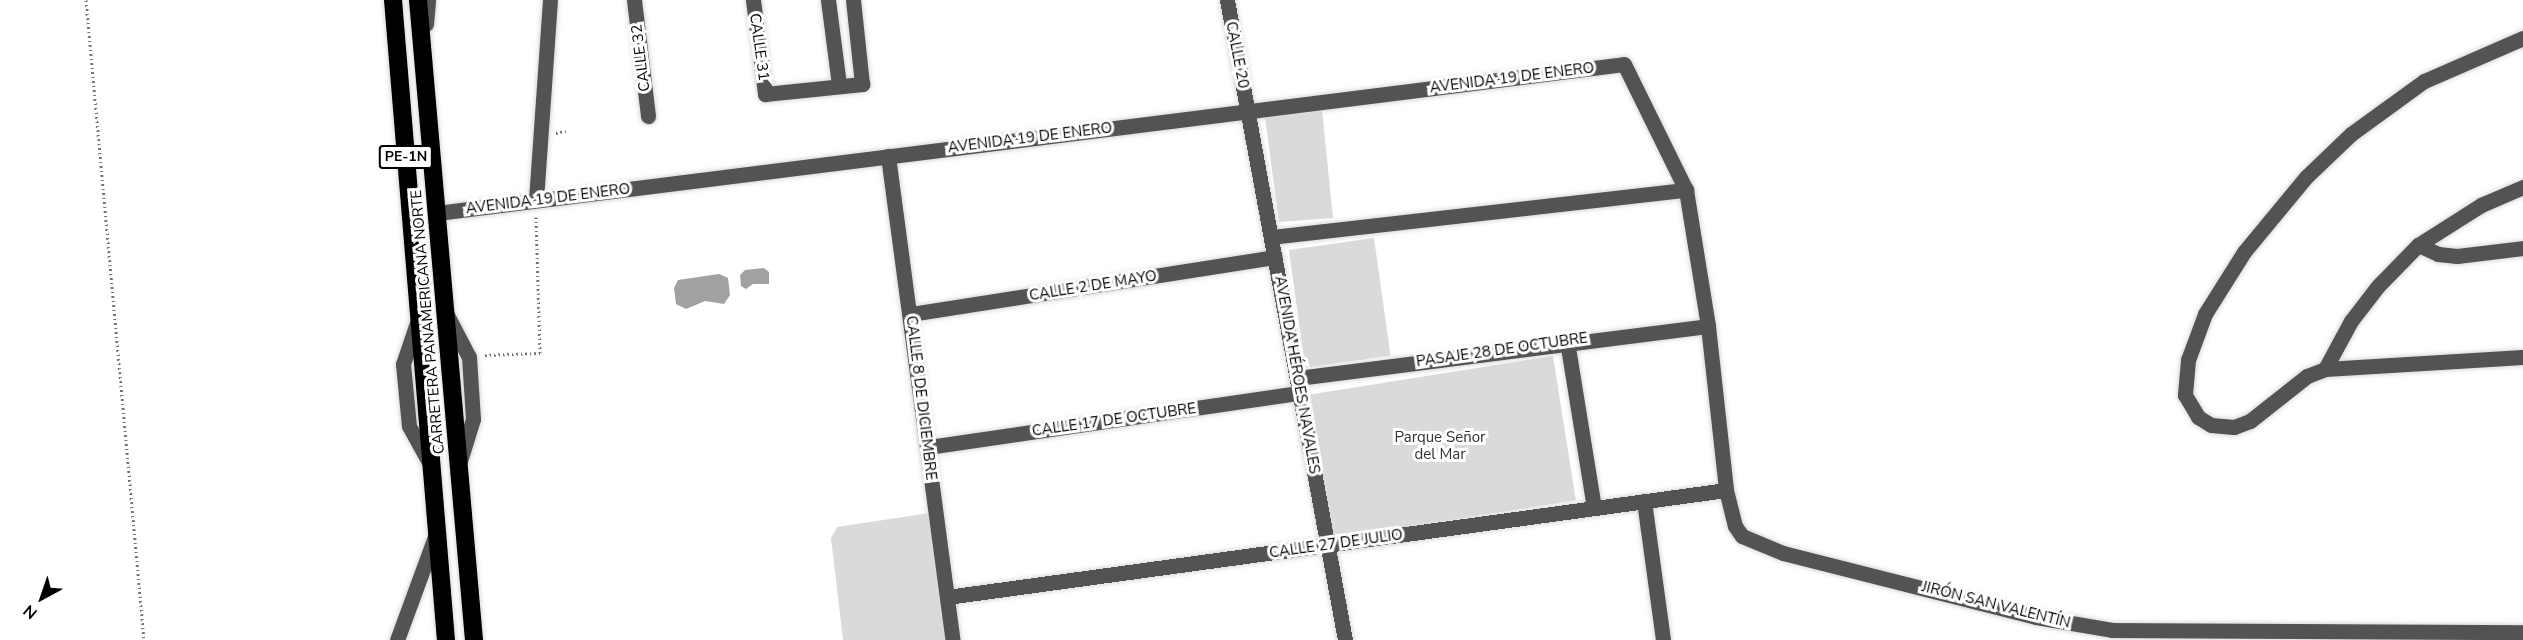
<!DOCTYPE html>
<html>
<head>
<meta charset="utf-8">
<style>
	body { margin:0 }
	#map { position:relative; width:2523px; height:640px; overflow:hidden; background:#fff; font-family:"Nunito Sans",sans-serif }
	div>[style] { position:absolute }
	.green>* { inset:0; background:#dadada; transform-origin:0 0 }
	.water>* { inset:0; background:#a1a1a1 }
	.path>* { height:3px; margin-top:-1.5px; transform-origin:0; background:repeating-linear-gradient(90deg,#757575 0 1.5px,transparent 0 4.5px) }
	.roads { filter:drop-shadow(0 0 2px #dbdbdb) drop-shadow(0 0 2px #dbdbdb) }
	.minor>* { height:15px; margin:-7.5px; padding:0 7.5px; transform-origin:7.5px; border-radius:7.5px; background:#535353 }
	.highway>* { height:18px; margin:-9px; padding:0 9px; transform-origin:9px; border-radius:9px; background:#000 }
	span { translate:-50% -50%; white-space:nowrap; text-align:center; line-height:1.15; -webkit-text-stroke:6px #fff; paint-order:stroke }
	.shield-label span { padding:2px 4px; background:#fff; border:2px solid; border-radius:4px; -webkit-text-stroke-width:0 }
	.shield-label { font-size:14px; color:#000; font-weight:700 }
	.street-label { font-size:15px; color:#000 }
	.park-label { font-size:15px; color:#313131 }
	.north { position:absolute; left:12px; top:568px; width:60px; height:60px; -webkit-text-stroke:4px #fff; paint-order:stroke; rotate:220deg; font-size:16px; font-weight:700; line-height:24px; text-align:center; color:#000 }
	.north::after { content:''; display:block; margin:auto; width:21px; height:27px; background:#000; clip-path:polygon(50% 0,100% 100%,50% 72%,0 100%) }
</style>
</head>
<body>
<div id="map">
	<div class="green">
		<i style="clip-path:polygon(1321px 100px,1333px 218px,1279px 222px,1265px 117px,1271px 107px)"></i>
		<i style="left:1374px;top:238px;width:119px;height:86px;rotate:82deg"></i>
		<i style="left:1553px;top:356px;width:146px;height:251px;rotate:81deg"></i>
		<i style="clip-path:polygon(930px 513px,947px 640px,843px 640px,831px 538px,837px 527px)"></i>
	</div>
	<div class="water">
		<i style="clip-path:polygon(764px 268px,769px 272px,769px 284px,753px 284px,746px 289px,741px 286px,740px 275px,745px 270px)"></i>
		<i style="clip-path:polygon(719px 274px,728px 278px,730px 295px,724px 304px,705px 301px,686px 309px,676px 304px,674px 288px,678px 280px)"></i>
	</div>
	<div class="path">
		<i style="left:86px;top:0;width:643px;rotate:84.82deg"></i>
		<i style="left:556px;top:133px;width:10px;rotate:-11deg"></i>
		<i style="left:485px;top:355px;width:55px;rotate:-2.1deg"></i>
		<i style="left:540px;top:353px;width:136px;rotate:-91.7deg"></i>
	</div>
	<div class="roads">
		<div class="minor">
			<i style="left:634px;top:0;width:117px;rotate:83.1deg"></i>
			<i style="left:753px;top:0;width:95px;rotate:82.7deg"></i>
			<i style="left:765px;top:94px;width:98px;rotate:-5.9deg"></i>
			<i style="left:862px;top:84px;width:84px;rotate:-96.1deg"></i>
			<i style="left:828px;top:0;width:86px;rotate:82.6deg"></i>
			<i style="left:1227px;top:0;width:651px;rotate:79.55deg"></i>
			<i style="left:426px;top:24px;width:24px;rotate:-85deg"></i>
			<i style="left:2523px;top:38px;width:108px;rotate:156.5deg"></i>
			<i style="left:2424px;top:81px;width:90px;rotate:144deg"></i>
			<i style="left:2351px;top:134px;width:62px;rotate:136.3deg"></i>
			<i style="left:2306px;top:177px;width:97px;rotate:129.6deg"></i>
			<i style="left:2244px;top:252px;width:73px;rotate:122.2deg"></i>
			<i style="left:2205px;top:314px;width:49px;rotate:110.3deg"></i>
			<i style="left:2188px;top:360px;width:35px;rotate:95deg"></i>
			<i style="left:2185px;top:395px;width:26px;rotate:59deg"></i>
			<i style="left:2198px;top:417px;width:15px;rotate:32deg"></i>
			<i style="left:2211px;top:425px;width:23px;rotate:5deg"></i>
			<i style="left:2234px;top:427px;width:17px;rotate:-21deg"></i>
			<i style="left:2250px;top:421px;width:73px;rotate:-38.3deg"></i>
			<i style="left:2307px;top:376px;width:19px;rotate:-21deg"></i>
			<i style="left:2325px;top:369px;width:198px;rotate:-3.5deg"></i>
			<i style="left:888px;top:156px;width:488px;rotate:82.4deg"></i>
			<i style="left:536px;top:200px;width:200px;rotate:-86deg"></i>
			<i style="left:437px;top:213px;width:1196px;rotate:-7.15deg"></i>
			<i style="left:1624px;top:64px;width:140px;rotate:63.8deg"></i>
			<i style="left:1686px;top:190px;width:138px;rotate:80.8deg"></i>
			<i style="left:1708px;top:326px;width:165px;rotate:83.7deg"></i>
			<i style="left:1726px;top:490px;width:37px;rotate:76deg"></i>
			<i style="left:1735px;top:526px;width:12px;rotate:55deg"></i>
			<i style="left:1742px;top:536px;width:44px;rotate:22.5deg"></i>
			<i style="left:1783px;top:553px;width:261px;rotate:14.2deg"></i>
			<i style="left:2036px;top:617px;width:77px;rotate:9.7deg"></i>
			<i style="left:2112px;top:630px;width:411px;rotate:0.3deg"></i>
			<i style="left:1271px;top:237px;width:418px;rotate:-6.5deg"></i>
			<i style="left:2418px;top:245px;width:22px;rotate:24deg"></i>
			<i style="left:2438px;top:254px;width:19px;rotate:6deg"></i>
			<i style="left:2457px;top:256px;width:66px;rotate:-6.9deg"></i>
			<i style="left:911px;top:314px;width:368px;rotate:-8.9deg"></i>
			<i style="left:447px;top:315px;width:47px;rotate:62.4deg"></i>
			<i style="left:469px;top:357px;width:62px;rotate:86.3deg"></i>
			<i style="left:473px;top:419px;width:44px;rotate:107.2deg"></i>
			<i style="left:419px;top:317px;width:50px;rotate:108.8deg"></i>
			<i style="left:403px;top:364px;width:62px;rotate:84.5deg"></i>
			<i style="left:409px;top:426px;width:43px;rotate:61.1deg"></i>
			<i style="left:1567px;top:341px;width:169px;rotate:80.8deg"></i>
			<i style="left:2325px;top:369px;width:55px;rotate:-61.6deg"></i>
			<i style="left:2351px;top:321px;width:44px;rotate:-52.4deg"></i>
			<i style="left:2378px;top:286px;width:57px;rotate:-45.7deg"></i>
			<i style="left:2418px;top:245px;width:75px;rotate:-32.4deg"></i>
			<i style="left:2481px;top:205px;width:46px;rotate:-23.2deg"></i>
			<i style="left:1297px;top:378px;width:414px;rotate:-7.2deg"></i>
			<i style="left:928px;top:447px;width:376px;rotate:-8.3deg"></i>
			<i style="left:1644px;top:501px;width:140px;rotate:82.2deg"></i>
			<i style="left:947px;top:597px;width:786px;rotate:-7.82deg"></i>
			<i style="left:397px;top:640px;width:113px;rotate:-69.8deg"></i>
		</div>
		<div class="highway">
			<i style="left:393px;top:0;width:642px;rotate:85.27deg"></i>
			<i style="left:418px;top:0;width:642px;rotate:85deg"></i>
		</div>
	</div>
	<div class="shield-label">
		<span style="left:406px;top:157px">PE-1N</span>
	</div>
	<div class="street-label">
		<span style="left:759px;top:47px;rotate:82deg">CALLE 31</span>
		<span style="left:1237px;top:55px;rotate:79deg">CALLE 20</span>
		<span style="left:641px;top:58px;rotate:-97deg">CALLE 32</span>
		<span style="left:1512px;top:78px;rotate:-7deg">AVENIDA 19 DE ENERO</span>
		<span style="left:1030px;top:138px;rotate:-7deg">AVENIDA 19 DE ENERO</span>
		<span style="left:548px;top:199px;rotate:-7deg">AVENIDA 19 DE ENERO</span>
		<span style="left:1093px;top:286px;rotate:-9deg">CALLE 2 DE MAYO</span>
		<span style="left:428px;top:322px;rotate:-95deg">CARRETERA PANAMERICANA NORTE</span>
		<span style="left:1502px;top:350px;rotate:-8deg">PASAJE 28 DE OCTUBRE</span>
		<span style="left:1297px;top:375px;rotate:80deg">AVENIDA HÉROES NAVALES</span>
		<span style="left:921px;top:398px;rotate:83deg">CALLE 8 DE DICIEMBRE</span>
		<span style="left:1114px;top:420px;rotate:-8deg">CALLE 17 DE OCTUBRE</span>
		<span style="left:1336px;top:544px;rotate:-8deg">CALLE 27 DE JULIO</span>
		<span style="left:1996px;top:605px;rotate:14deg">JIRÓN SAN VALENTÍN</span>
	</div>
	<div class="park-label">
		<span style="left:1440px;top:446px">Parque Señor<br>del Mar</span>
	</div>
	<div class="north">N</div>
</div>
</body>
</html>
